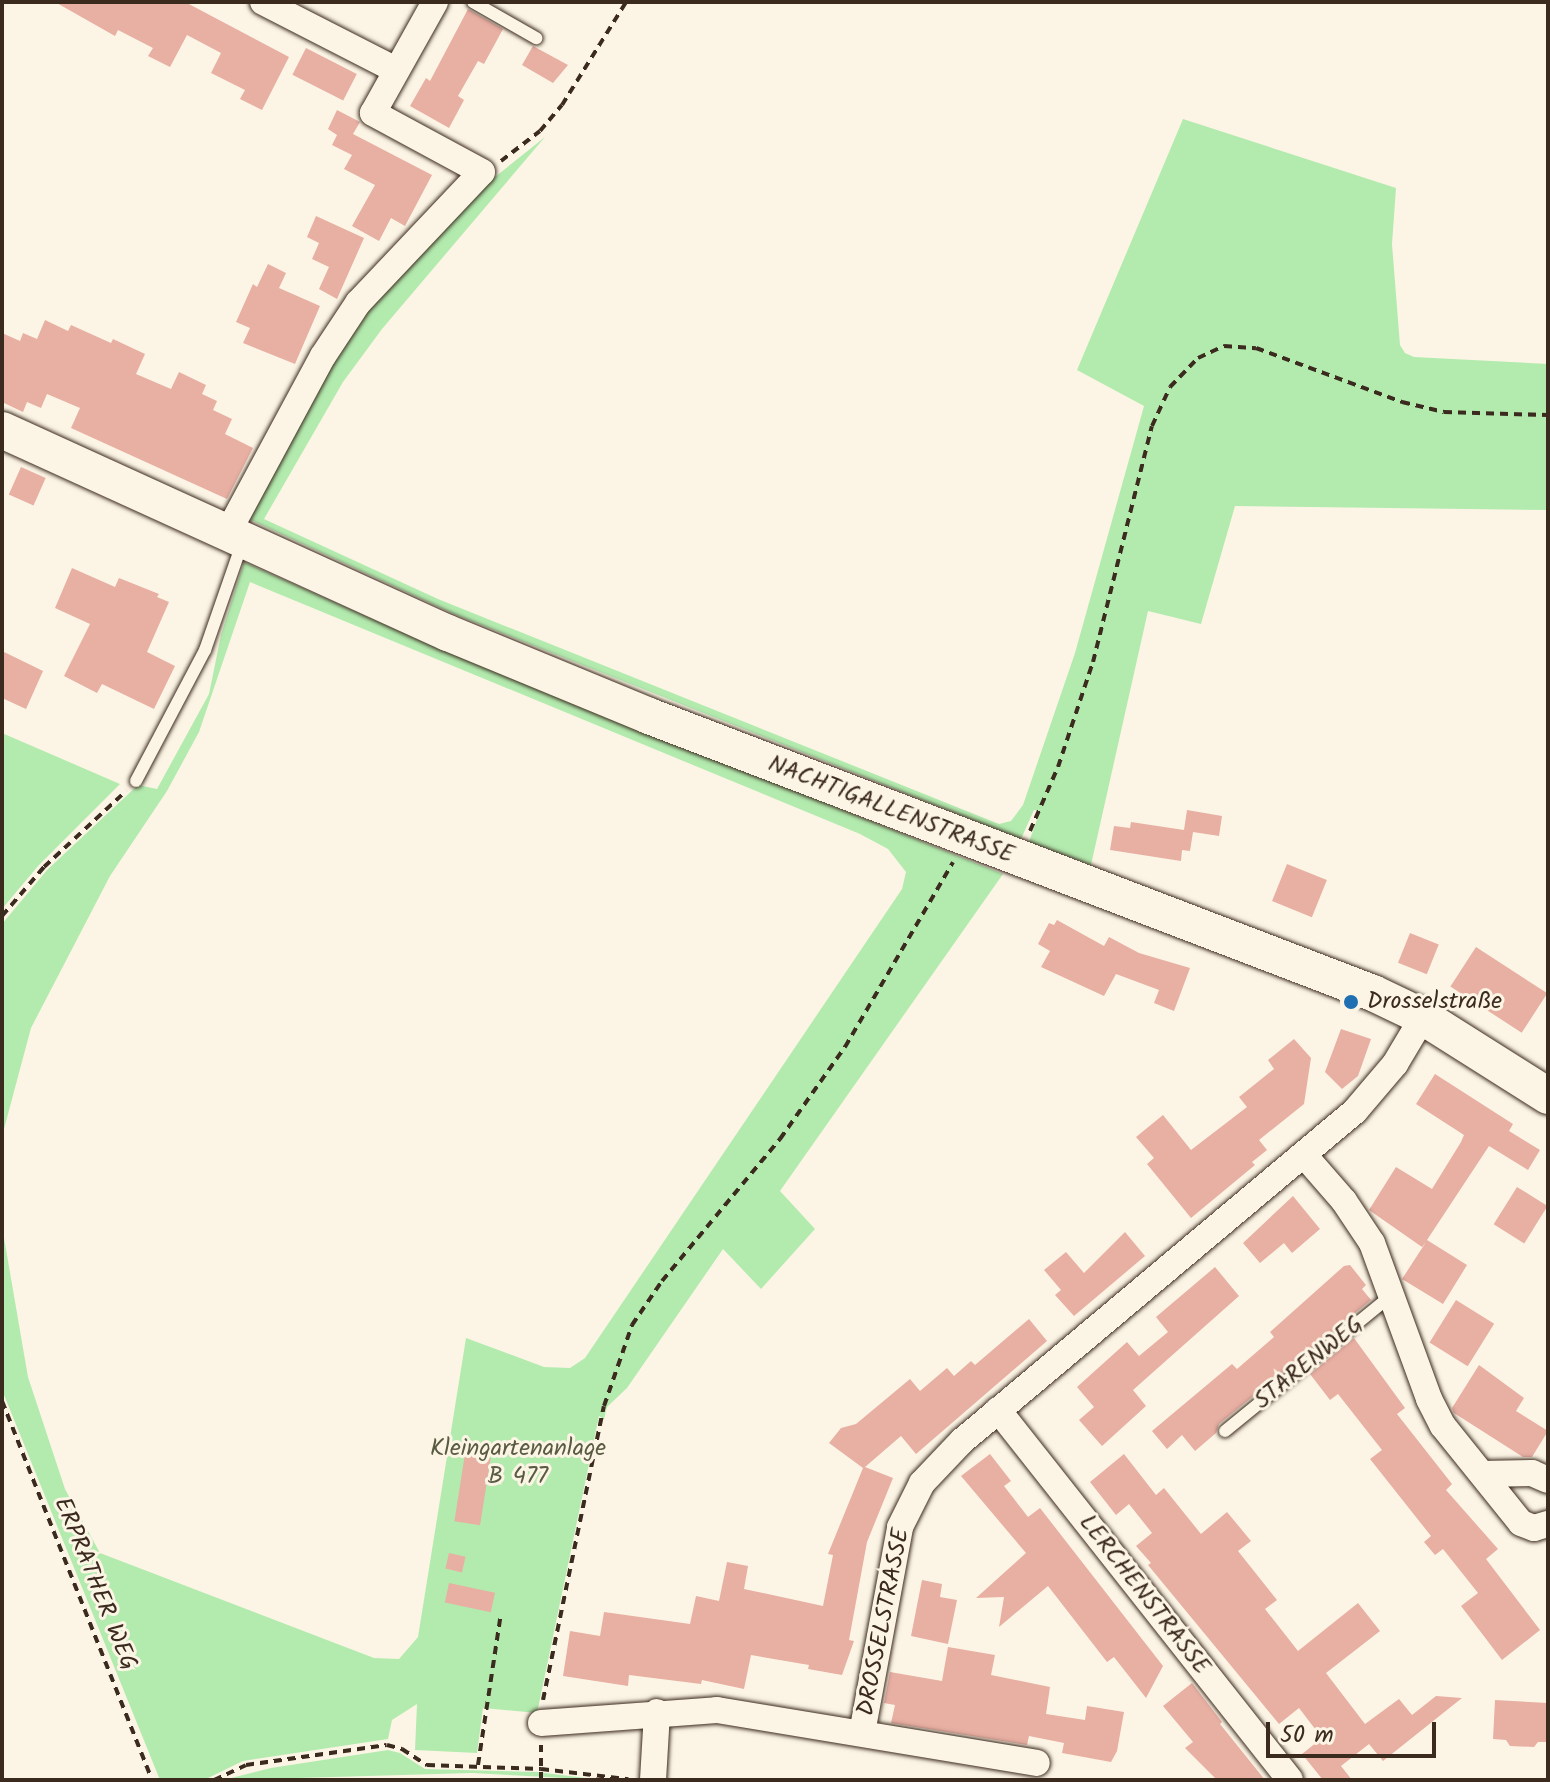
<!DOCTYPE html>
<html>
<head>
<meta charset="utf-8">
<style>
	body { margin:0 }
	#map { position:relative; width:1550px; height:1782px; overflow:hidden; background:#fcf5e5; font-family:Kalam,sans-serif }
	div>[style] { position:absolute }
	.green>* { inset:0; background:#b3ebaf }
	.building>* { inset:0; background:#e8afa3; transform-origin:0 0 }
	.path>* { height:4px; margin-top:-2px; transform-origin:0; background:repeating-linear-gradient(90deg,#3b2a1e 0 8px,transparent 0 14px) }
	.roads { filter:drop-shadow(0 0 2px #3b2a1e) drop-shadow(0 0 2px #3b2a1e) }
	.service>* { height:12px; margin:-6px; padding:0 6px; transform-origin:6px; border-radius:6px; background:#fcf5e5 }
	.minor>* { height:26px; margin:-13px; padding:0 13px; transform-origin:13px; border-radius:13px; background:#fcf5e5 }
	.secondary>* { height:36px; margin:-18px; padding:0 18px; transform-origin:18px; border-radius:18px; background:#fcf5e5 }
	.dots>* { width:22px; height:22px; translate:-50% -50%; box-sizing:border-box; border:4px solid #fcf5e5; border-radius:50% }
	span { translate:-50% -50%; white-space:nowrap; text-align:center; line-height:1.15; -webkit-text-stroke:6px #fcf5e5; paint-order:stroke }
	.street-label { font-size:24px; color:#3b2a1e }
	.poi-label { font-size:24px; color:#3b2a1e }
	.left { translate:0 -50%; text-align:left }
	.park-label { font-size:24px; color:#595a42 }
	.frame { position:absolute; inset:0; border:4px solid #3b2a1e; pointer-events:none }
	.scale { position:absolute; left:1266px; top:1722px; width:170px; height:36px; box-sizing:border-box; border:4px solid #3b2a1e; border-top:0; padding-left:10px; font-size:24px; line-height:28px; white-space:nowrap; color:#3b2a1e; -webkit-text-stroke:6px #fcf5e5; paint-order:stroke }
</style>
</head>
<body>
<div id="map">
	<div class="green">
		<i style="clip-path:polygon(1183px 119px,1396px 188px,1392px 244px,1400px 345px,1405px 353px,1414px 357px,1548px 364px,1548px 510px,1235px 506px,1201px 624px,1148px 611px,1091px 865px,1029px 842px,1040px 811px,1034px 810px,1021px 839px,454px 614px,251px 520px,251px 515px,332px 361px,366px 308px,485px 185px,545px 137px,382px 329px,343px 382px,264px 519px,438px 599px,999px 824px,1011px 821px,1023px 805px,1075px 653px,1144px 406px,1077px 370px)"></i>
		<i style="clip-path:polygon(244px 562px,440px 649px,1003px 874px,780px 1191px,815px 1229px,761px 1289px,723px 1249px,627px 1388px,607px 1407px,604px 1419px,599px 1416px,537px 1713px,483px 1708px,477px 1753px,415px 1750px,417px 1704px,392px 1720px,388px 1739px,243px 1761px,204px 1780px,160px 1780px,2px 1390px,2px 1226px,28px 1377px,65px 1489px,100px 1553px,374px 1658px,399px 1659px,418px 1637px,466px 1338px,544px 1367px,570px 1368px,585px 1358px,902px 889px,906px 872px,888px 849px,860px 834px,250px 582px,199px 732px,167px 791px,110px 876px,31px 1028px,4px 1129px,2px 1158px,2px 924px,47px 870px,138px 785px,157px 789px,209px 694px,221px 635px)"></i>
		<i style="clip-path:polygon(2px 733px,120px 784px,38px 866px,2px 909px)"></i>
		<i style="clip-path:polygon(388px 1750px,400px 1753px,425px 1769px,537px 1772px,602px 1780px,472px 1773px,223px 1780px,271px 1768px)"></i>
	</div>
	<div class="building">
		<i style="clip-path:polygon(55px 2px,185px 2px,289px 57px,262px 110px,240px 99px,245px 90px,211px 73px,221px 53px,187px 35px,170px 67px,148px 56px,153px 48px,118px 30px,115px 36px)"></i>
		<i style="clip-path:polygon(468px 9px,503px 29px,484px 64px,478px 61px,458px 96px,464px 100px,449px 128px,410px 106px,426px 78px,430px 81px)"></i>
		<i style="clip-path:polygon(533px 46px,568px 65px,553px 83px,522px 65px)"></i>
		<i style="left:306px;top:48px;width:57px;height:30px;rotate:27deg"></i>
		<i style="clip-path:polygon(337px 110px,360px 122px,353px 134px,432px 175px,405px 226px,391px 218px,379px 241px,352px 226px,375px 185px,344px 169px,352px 155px,332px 145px,337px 135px,328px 129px)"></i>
		<i style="clip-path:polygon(316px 216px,364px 238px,337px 299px,319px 289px,329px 267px,312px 259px,319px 243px,307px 237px)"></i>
		<i style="clip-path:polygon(268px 264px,286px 273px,279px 288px,320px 306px,295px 364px,243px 343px,250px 328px,236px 322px,253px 284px,257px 287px)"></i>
		<i style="clip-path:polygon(45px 320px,68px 331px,71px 325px,111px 343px,113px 339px,145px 354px,136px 374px,171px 389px,179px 372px,206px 385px,202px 394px,217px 401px,213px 410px,232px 419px,225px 434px,253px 448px,227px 499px,71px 428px,80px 408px,47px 394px,41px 408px,27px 402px,23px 412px,2px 402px,2px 333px,20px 341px,23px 333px,37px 339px)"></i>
		<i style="left:21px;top:467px;width:27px;height:30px;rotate:24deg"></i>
		<i style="clip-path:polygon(72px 568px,115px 587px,119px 578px,159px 594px,157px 597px,169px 602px,147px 652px,175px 666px,154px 709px,102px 684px,97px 693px,64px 676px,90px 624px,55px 608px)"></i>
		<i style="clip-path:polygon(2px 651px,43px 671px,26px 709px,2px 698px)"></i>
		<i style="clip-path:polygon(1187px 810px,1222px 816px,1219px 836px,1193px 832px,1190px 851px,1182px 850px,1181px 861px,1110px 850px,1114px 826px,1130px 828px,1131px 822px,1184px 830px)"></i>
		<i style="left:1287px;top:864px;width:43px;height:40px;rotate:22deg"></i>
		<i style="clip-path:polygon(1057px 920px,1104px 946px,1109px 937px,1139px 953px,1190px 968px,1174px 1011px,1154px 1003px,1159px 990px,1116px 974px,1104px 996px,1041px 967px,1050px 951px,1038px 944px,1049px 923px,1054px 925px)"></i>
		<i style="left:1410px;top:933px;width:31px;height:32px;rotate:22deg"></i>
		<i style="left:1476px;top:947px;width:85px;height:47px;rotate:33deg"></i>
		<i style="clip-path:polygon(1341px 1029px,1371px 1039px,1358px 1076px,1342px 1089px,1325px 1072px)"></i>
		<i style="clip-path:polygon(1294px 1039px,1311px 1058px,1304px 1104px,1259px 1140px,1267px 1150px,1252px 1162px,1255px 1165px,1191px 1218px,1147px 1164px,1154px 1158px,1136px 1137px,1163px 1115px,1191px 1150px,1247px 1107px,1239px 1097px,1274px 1069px,1268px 1060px)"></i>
		<i style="clip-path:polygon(1435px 1074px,1513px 1124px,1509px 1131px,1540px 1150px,1528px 1170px,1489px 1146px,1427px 1240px,1467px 1265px,1443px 1304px,1402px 1279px,1426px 1242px,1422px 1247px,1369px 1210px,1396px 1167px,1432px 1189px,1461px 1142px,1464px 1135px,1416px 1104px)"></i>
		<i style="left:1517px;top:1187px;width:36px;height:44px;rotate:32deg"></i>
		<i style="clip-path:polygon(1293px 1196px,1320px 1229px,1292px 1253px,1284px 1243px,1260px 1263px,1243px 1243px)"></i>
		<i style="clip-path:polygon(1125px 1232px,1145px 1256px,1074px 1316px,1055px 1295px,1061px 1290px,1044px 1270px,1066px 1252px,1084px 1273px)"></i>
		<i style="clip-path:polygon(1350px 1265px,1366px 1285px,1362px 1289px,1371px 1300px,1219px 1424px,1216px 1433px,1195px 1451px,1182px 1435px,1167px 1449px,1152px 1431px,1232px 1364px,1237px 1369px,1274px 1337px,1270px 1332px,1344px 1266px)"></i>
		<i style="clip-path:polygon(1215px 1267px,1239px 1296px,1133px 1390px,1146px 1406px,1102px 1446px,1079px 1420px,1094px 1407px,1077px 1387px,1127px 1342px,1139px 1356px,1168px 1332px,1156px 1317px)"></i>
		<i style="left:1456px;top:1300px;width:45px;height:50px;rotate:32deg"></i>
		<i style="clip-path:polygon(1029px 1319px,1047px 1341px,916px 1454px,901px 1436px,865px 1467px,893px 1478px,867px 1542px,849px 1640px,854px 1641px,842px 1675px,808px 1669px,809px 1665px,751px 1655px,744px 1689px,702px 1680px,701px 1684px,629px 1675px,628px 1686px,563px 1676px,570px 1631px,600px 1636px,604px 1612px,690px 1624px,696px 1596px,719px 1601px,727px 1562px,748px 1566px,744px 1589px,823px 1606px,833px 1555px,828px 1554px,863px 1468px,829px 1443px,841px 1428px,856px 1424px,910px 1379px,920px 1391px,947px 1368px,954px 1376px,971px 1361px,975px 1365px)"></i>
		<i style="clip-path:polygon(1354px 1338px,1405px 1408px,1397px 1414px,1452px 1484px,1446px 1490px,1498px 1549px,1486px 1559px,1540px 1630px,1502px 1660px,1461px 1606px,1478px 1593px,1443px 1549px,1435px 1555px,1424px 1542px,1431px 1536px,1370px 1459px,1382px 1450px,1338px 1394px,1330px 1400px,1310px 1374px)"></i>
		<i style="clip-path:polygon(1479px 1365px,1524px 1398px,1516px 1411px,1548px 1431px,1532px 1457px,1523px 1457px,1454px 1413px,1452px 1408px)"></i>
		<i style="left:465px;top:1454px;width:26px;height:68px;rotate:9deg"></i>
		<i style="clip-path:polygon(990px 1454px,1011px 1481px,1004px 1486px,1028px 1517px,1040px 1508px,1163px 1666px,1146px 1698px,1114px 1657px,1107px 1662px,1048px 1586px,999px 1627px,1004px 1597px,976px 1598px,1026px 1553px,961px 1476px)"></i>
		<i style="clip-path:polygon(1124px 1454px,1156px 1495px,1164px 1488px,1201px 1534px,1227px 1512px,1251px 1541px,1238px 1551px,1277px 1600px,1265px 1609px,1298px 1651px,1358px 1603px,1380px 1631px,1326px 1673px,1365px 1724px,1399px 1699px,1412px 1715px,1436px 1696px,1462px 1698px,1383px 1761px,1369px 1744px,1341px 1766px,1352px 1780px,1323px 1780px,1302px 1754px,1322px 1738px,1299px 1708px,1279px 1724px,1148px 1565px,1151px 1563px,1136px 1546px,1152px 1533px,1129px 1504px,1116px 1515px,1090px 1482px)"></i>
		<i style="left:449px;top:1553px;width:17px;height:16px;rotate:13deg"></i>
		<i style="clip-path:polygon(922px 1580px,942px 1584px,940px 1597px,957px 1600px,948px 1644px,911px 1636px)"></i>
		<i style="left:449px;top:1583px;width:47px;height:20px;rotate:12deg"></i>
		<i style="clip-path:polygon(948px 1647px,995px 1655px,991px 1675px,1050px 1687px,1046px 1714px,1085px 1720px,1087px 1706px,1124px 1712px,1117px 1751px,1111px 1762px,1062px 1753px,1064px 1743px,1029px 1736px,1027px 1745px,891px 1723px,895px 1705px,884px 1703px,890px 1672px,942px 1681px)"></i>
		<i style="clip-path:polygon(1192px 1683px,1222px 1722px,1220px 1724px,1265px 1780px,1217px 1780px,1185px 1748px,1193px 1742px,1163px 1706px)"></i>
		<i style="clip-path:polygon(1495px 1700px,1548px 1703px,1548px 1742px,1538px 1742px,1534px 1747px,1510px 1746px,1506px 1740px,1493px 1739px)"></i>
	</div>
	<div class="path">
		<i style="left:501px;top:161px;width:49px;rotate:-37.6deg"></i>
		<i style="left:540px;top:131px;width:34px;rotate:-50deg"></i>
		<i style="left:562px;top:105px;width:121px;rotate:-58.1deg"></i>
		<i style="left:1030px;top:831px;width:70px;rotate:-66.4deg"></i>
		<i style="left:1058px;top:767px;width:111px;rotate:-71.6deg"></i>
		<i style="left:1093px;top:662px;width:243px;rotate:-76deg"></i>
		<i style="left:1152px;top:426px;width:43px;rotate:-65.2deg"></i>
		<i style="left:1170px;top:387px;width:40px;rotate:-46deg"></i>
		<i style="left:1198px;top:358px;width:29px;rotate:-25deg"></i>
		<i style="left:1224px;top:346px;width:32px;rotate:4deg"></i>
		<i style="left:1256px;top:348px;width:156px;rotate:20.3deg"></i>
		<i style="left:1402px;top:402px;width:43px;rotate:13.4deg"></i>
		<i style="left:1444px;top:412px;width:104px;rotate:1.7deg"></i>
		<i style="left:2px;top:916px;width:65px;rotate:-49.4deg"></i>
		<i style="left:44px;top:867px;width:112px;rotate:-42.8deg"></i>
		<i style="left:2px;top:1401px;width:408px;rotate:68.4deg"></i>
		<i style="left:543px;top:1700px;width:300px;rotate:-78.3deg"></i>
		<i style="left:604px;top:1406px;width:86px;rotate:-70.9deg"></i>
		<i style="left:632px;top:1325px;width:53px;rotate:-55.7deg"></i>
		<i style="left:662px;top:1281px;width:185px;rotate:-50.3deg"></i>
		<i style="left:780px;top:1139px;width:113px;rotate:-54.8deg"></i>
		<i style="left:845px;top:1047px;width:214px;rotate:-59.7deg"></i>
		<i style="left:478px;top:1765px;width:148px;rotate:-81.4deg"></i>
		<i style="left:214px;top:1780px;width:35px;rotate:-25deg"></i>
		<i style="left:246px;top:1765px;width:142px;rotate:-8.1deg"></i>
		<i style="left:387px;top:1745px;width:16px;rotate:15deg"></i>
		<i style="left:402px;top:1749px;width:30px;rotate:33deg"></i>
		<i style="left:427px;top:1765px;width:114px;rotate:2deg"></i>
		<i style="left:541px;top:1769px;width:88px;rotate:6.6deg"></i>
		<i style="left:541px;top:1780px;width:35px;rotate:-90deg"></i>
	</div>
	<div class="roads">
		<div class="service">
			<i style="left:473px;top:2px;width:73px;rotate:29.7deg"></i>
			<i style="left:136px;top:781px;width:148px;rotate:-62.2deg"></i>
			<i style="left:205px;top:650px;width:112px;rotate:-70.8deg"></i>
			<i style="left:1225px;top:1431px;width:215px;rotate:-39.2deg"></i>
		</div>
		<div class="minor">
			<i style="left:263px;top:2px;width:149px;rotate:27.1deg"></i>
			<i style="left:227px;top:534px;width:202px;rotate:-61.7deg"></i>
			<i style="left:323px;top:356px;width:64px;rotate:-56.6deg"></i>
			<i style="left:358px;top:303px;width:180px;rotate:-46.6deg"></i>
			<i style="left:482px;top:172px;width:124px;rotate:-151.6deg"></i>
			<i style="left:373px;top:113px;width:127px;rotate:-60.8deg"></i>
			<i style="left:1304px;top:1155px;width:61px;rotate:49deg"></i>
			<i style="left:1344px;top:1201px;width:50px;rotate:56.3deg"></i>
			<i style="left:1372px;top:1243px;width:166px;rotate:69.9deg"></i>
			<i style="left:1429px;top:1399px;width:30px;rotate:63deg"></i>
			<i style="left:1443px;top:1426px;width:124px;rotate:51.2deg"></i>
			<i style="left:1521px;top:1523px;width:14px;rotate:21deg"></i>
			<i style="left:1534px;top:1528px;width:15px;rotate:-16deg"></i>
			<i style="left:998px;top:1410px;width:471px;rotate:51.7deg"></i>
			<i style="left:1482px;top:1474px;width:50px;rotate:-1.1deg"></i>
			<i style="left:1532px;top:1473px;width:17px;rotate:24deg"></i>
			<i style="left:541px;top:1723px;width:176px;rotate:-4.2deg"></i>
			<i style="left:717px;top:1710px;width:324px;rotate:9.4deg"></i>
			<i style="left:862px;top:1733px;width:209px;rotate:-79.5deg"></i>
			<i style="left:900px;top:1527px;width:49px;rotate:-63.4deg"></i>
			<i style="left:922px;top:1483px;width:58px;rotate:-46.4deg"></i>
			<i style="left:962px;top:1441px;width:513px;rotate:-40.02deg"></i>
			<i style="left:1355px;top:1111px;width:62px;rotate:-49.6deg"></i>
			<i style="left:1395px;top:1064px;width:55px;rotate:-59.2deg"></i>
			<i style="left:653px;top:1780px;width:68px;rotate:-86.6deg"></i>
		</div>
		<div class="secondary">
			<i style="left:2px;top:430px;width:490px;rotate:24.5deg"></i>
			<i style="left:448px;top:633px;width:217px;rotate:22.4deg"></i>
			<i style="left:649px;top:716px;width:775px;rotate:20.94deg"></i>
			<i style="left:1373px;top:993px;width:55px;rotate:25.6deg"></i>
			<i style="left:1423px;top:1017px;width:148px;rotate:32.3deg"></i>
		</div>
	</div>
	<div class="dots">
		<i style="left:1351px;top:1002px;background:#1f6fb2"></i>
	</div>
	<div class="street-label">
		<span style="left:891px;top:810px;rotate:21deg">NACHTIGALLENSTRASSE</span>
		<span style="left:1309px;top:1363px;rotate:-39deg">STARENWEG</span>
		<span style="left:95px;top:1584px;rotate:68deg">ERPRATHER WEG</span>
		<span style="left:1144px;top:1595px;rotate:52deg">LERCHENSTRASSE</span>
		<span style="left:884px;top:1622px;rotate:-79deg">DROSSELSTRASSE</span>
	</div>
	<div class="poi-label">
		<span class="left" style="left:1367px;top:1002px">Drosselstraße</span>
	</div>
	<div class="park-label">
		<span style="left:518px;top:1463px">Kleingartenanlage<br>B 477</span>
	</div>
	<div class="frame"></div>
	<div class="scale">50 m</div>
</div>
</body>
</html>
